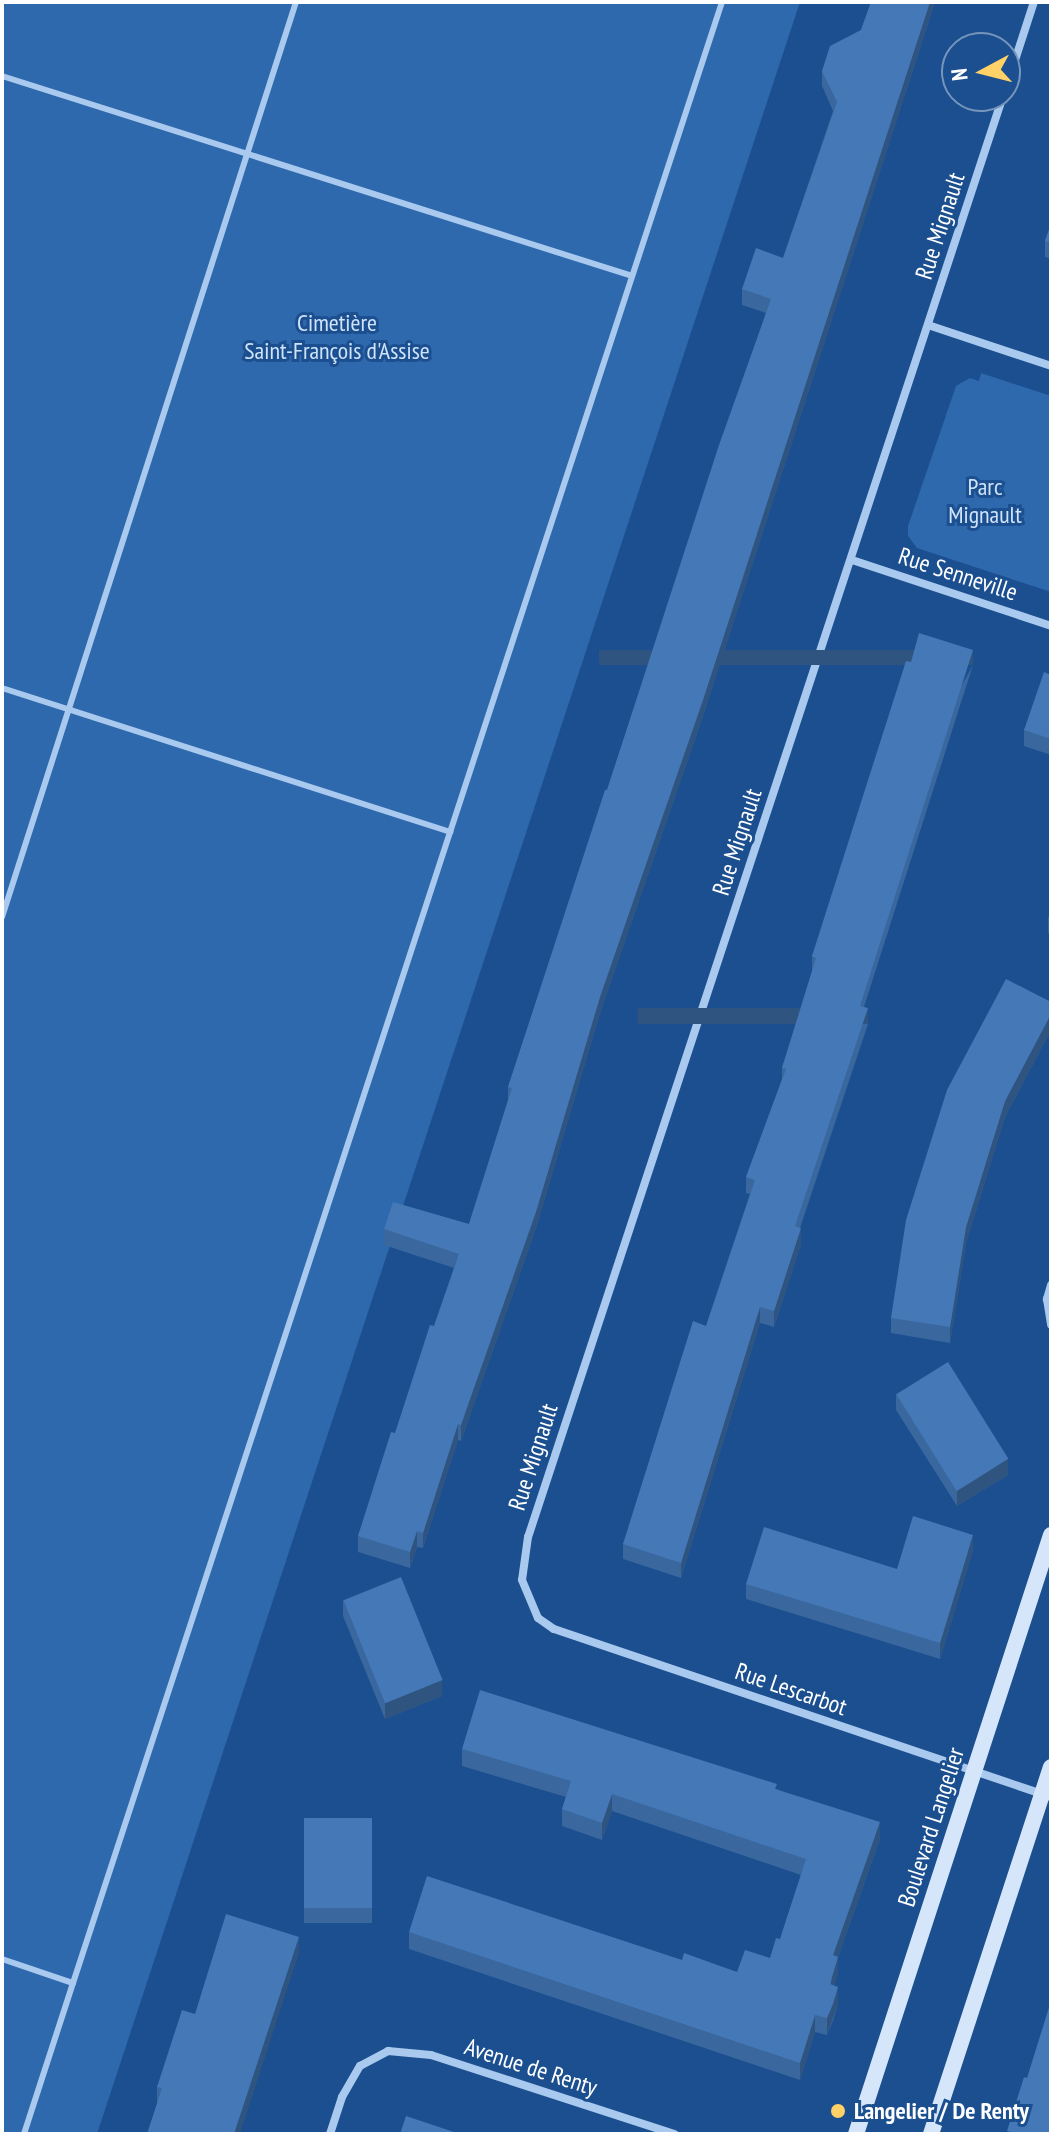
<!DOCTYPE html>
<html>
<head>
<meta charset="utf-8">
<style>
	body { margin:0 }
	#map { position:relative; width:1053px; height:2136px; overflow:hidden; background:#1b4f8f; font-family:"PT Sans Narrow",sans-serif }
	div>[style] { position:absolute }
	.green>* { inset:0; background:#2e69ad }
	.service>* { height:6px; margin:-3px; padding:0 3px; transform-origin:3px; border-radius:3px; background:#a9c9ee }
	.minor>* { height:8px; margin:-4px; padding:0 4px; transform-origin:4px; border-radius:4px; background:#a9c9ee }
	.secondary>* { height:16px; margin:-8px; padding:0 8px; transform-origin:8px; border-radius:8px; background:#d6e6fa }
	.wall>* { inset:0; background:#3a679d; transform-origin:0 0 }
	.shaded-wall>* { inset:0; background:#305480; transform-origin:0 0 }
	.building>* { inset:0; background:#4478b7; transform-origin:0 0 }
	.dots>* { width:22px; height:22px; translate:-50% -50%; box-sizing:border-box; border:4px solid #1b4f8f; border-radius:50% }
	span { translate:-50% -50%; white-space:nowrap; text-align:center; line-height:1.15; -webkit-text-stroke:6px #1b4f8f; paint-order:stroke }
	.street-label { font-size:24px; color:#fff }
	.park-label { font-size:24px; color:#cfe3fa }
	.poi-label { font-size:24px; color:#fff; font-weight:700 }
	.left { translate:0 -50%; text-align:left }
	.frame { position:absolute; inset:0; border:4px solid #fff; pointer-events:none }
	.north { position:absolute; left:941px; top:32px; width:80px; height:80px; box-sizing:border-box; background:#1b4f8f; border:2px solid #7695bc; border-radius:50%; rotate:263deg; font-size:22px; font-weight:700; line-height:32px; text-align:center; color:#fff }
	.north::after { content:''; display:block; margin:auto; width:28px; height:36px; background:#ffd166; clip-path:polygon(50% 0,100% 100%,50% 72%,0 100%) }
</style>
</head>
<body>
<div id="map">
	<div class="green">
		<i style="clip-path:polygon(2px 2px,800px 2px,97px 2134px,2px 2134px)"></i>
		<i style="clip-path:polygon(981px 373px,1051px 396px,1051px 592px,917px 548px,908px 536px,908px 526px,956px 386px,970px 378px,979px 381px)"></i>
	</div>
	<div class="service">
		<i style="left:2px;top:76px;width:661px;rotate:17.61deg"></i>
		<i style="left:2px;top:688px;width:471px;rotate:17.8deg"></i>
		<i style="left:2px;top:917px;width:961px;rotate:-72.19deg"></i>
		<i style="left:2px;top:1959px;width:75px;rotate:18.7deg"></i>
		<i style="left:73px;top:1983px;width:159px;rotate:108deg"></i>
		<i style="left:73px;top:1983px;width:2085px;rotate:-71.86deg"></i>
	</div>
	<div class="minor">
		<i style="left:1005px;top:91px;width:94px;rotate:-72deg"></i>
		<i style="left:1003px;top:96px;width:1517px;rotate:108.24deg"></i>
		<i style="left:528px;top:1537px;width:43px;rotate:97.9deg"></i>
		<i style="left:522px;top:1580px;width:41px;rotate:67.2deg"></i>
		<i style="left:538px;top:1618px;width:19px;rotate:35deg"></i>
		<i style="left:554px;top:1629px;width:525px;rotate:18.68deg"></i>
		<i style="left:928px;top:325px;width:130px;rotate:18.4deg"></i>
		<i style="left:852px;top:560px;width:210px;rotate:18.3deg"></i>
		<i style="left:1051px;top:1285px;width:15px;rotate:106deg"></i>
		<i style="left:1047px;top:1299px;width:26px;rotate:81deg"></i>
		<i style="left:330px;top:2134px;width:39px;rotate:-72deg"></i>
		<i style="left:342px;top:2097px;width:36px;rotate:-60deg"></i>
		<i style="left:360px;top:2066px;width:32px;rotate:-28deg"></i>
		<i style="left:388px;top:2051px;width:43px;rotate:5.3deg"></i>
		<i style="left:431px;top:2055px;width:256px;rotate:18deg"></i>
	</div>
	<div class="secondary">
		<i style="left:856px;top:2134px;width:630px;rotate:-71.97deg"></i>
		<i style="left:931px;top:2134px;width:386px;rotate:-71.9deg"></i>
	</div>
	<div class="wall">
		<i style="clip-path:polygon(871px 2px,935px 2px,702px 719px,600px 1013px,536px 1228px,461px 1441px,458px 1440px,423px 1548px,417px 1547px,410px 1568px,358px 1552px,358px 1536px,434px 1326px,454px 1268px,384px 1245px,384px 1229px,469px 1224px,508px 1100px,508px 1087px,766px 313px,742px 305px,742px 289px,783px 258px,833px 111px,822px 86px,822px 71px,861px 30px)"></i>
		<i style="clip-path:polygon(1051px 224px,1051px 259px,1045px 257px,1045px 241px)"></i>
		<i style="clip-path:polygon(973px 665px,864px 1007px,868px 1024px,800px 1228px,801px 1244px,774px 1327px,760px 1323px,681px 1578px,623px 1559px,623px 1544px,706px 1326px,750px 1194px,746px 1193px,746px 1177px,782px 1079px,782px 1068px,812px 972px,812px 956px)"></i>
		<i style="clip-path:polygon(1051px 675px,1051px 755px,1024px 746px,1024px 730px)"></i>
		<i style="clip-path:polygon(1051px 916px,1051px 940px,1048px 932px,1048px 917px)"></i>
		<i style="clip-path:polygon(1051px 1002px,1051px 1030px,1005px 1117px,966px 1243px,950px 1343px,891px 1333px,891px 1318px)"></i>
		<i style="clip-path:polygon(896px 1394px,1008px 1475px,957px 1506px,896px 1410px)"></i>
		<i style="clip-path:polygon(973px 1550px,940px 1659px,746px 1599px,746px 1584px,897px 1569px)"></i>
		<i style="clip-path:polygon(343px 1600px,442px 1696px,385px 1719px,343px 1616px)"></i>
		<i style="clip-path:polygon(462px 1749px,777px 1789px,880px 1839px,838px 1957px,838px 1974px,834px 1986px,838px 2004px,833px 2021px,827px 2035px,815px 2032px,800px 2080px,409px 1949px,409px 1932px,682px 1960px,737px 1972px,770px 1958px,780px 1939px,801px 1875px,612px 1811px,602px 1840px,562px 1826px,562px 1809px,566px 1797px,462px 1766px)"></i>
		<i style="left:304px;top:1818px;width:68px;height:105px"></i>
		<i style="clip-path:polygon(299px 1953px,157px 2103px,157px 2087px,195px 2014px)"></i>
	</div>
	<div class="shaded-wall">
		<i style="clip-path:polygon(930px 2px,935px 2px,702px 719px,600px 1013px,536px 1228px,461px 1441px,461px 1425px,600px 997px)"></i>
		<i style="left:973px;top:650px;width:15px;height:374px;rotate:90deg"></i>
		<i style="left:868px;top:1008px;width:16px;height:230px;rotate:90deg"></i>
		<i style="clip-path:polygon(1051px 1014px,1051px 1030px,1005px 1117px,966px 1243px,950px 1343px,950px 1327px,966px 1227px,1005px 1101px)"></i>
		<i style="clip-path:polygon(801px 1228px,801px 1244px,774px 1327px,774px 1311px)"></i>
		<i style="clip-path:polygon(760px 1307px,760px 1323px,681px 1578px,681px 1563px)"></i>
		<i style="clip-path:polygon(458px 1424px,458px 1440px,423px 1548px,423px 1533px)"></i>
		<i style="clip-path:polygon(1008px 1459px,1008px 1475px,957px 1506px,957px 1491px)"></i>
		<i style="clip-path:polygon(417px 1531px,417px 1547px,410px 1568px,410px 1552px)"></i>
		<i style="clip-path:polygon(973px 1535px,973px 1550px,940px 1659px,940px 1643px)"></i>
		<i style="clip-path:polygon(442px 1680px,442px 1696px,385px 1719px,385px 1703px)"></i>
		<i style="clip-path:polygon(612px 1794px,612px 1811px,602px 1840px,602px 1823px)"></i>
		<i style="clip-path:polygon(880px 1822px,880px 1839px,838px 1957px,838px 1974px,830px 2001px,833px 1955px)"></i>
		<i style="clip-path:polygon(299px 1937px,299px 1953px,240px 2134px,234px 2134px)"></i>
		<i style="clip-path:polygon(838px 1987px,838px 2004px,827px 2035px,827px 2018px)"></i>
		<i style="clip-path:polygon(815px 2015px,815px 2032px,800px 2080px,800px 2063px)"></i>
	</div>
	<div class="building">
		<i style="clip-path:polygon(871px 2px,930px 2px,702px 703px,600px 997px,536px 1212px,461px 1425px,458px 1424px,423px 1533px,417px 1531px,410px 1552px,358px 1536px,391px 1432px,395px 1433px,430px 1325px,434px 1326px,459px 1254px,384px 1229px,393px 1202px,469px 1224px,512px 1088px,508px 1087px,605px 790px,607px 790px,719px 445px,771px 299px,742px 289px,756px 248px,783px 258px,837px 102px,822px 71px,830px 46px,861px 30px)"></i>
		<i style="clip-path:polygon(1051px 224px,1051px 243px,1045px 241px)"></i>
		<i style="clip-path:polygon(919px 633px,973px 650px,860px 1006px,868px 1008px,795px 1226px,801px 1228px,774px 1311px,760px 1307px,681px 1563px,623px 1544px,693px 1321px,706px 1326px,755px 1180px,746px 1177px,786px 1069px,782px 1068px,816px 958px,812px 956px,906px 661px,911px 662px)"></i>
		<i style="clip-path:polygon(1044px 672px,1051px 675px,1051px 739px,1024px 730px)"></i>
		<i style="clip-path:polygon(1006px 979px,1051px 1002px,1051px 1014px,1005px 1101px,966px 1227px,950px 1327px,891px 1318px,906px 1220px,947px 1090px)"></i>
		<i style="left:948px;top:1362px;width:114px;height:61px;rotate:58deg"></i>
		<i style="clip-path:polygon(913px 1516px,973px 1535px,940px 1643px,746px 1584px,764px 1527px,897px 1569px)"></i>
		<i style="left:401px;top:1577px;width:111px;height:62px;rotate:68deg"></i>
		<i style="clip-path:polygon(480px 1690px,777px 1784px,775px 1789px,880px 1822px,833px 1955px,838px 1957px,830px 1984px,838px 1987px,833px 2004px,827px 2018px,815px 2015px,800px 2063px,409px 1932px,427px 1876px,682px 1960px,684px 1953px,737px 1972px,745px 1950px,770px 1958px,776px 1938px,780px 1939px,806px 1859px,612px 1794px,602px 1823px,562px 1809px,571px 1781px,462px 1749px)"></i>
		<i style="left:304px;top:1818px;width:68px;height:90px"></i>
		<i style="clip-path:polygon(226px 1914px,299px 1937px,234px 2134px,147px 2134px,162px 2088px,157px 2087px,182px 2010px,195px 2014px)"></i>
		<i style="clip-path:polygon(1051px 2001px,1051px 2134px,1017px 2134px,1007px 2131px,1024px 2077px,1027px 2078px)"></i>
		<i style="clip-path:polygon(406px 2116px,460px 2134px,400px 2134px)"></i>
	</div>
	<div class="dots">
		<i style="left:838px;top:2111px;background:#ffd166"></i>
	</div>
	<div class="street-label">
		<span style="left:940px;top:226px;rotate:-72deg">Rue Mignault</span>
		<span style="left:958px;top:574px;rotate:18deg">Rue Senneville</span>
		<span style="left:737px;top:842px;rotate:-72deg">Rue Mignault</span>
		<span style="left:533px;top:1457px;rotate:-72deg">Rue Mignault</span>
		<span style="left:791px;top:1689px;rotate:19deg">Rue Lescarbot</span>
		<span style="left:931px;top:1827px;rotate:-72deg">Boulevard Langelier</span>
		<span style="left:531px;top:2067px;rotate:18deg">Avenue de Renty</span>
	</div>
	<div class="park-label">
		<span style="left:337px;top:337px">Cimetière<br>Saint-François d'Assise</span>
		<span style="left:985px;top:501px">Parc<br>Mignault</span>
	</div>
	<div class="poi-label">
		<span class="left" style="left:854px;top:2111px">Langelier / De Renty</span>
	</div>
	<div class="frame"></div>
	<div class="north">N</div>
</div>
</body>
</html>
